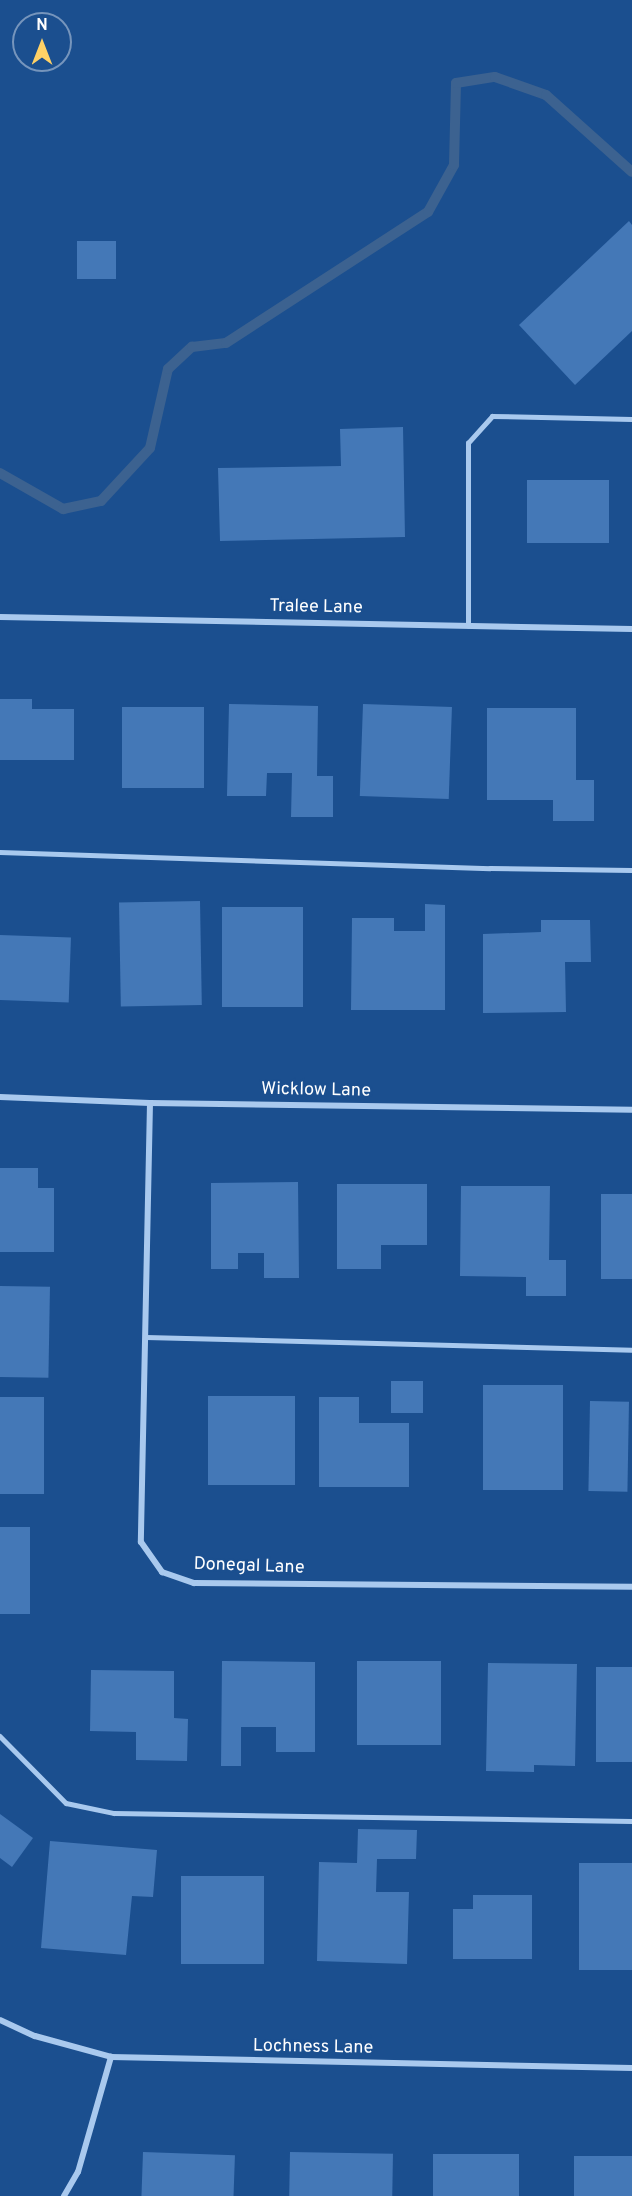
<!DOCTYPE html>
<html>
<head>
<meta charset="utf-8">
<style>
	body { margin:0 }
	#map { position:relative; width:632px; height:2196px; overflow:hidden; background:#1b4f8f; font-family:Overpass,sans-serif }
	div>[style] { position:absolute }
	.stream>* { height:10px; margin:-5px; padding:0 5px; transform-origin:5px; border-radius:5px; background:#3c6290 }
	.building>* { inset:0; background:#4478b7; transform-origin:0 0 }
	.lane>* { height:4.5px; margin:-2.25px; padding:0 2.25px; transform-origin:2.25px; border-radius:2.25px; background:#a9c9ee }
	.street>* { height:6px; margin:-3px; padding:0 3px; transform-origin:3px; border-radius:3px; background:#a9c9ee }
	span { translate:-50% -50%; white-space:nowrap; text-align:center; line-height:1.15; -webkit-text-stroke:4.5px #1b4f8f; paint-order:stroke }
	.street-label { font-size:18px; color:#fff }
	.north { position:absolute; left:12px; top:12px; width:60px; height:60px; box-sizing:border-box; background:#1b4f8f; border:2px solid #7695bc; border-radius:50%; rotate:0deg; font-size:16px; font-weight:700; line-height:24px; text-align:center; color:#fff }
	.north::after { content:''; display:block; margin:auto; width:21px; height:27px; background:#ffd166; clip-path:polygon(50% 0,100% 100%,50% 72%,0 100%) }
</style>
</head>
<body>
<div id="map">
	<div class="stream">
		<i style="left:0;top:473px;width:73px;rotate:29.7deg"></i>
		<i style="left:63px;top:509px;width:39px;rotate:-12deg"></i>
		<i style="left:101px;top:501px;width:72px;rotate:-47.2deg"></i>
		<i style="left:150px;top:448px;width:81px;rotate:-77.2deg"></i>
		<i style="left:168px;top:369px;width:33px;rotate:-43deg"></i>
		<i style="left:192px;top:347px;width:34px;rotate:-7deg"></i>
		<i style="left:226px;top:343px;width:241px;rotate:-33deg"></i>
		<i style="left:428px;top:212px;width:54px;rotate:-61deg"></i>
		<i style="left:454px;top:165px;width:82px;rotate:-88.6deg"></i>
		<i style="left:456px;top:83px;width:39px;rotate:-9deg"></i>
		<i style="left:495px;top:77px;width:54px;rotate:19.4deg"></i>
		<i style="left:546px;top:95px;width:115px;rotate:41.8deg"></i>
	</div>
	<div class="building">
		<i style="clip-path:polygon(629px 221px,632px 225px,632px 331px,575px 385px,519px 325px)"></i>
		<i style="left:77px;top:241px;width:39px;height:38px"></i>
		<i style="clip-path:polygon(403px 427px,405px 537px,220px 541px,218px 468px,341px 466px,340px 429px)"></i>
		<i style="left:527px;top:480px;width:82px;height:63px"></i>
		<i style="clip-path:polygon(0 699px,32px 699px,32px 709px,74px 709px,74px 760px,0 760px)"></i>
		<i style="clip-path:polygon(229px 704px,318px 706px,317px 776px,333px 776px,333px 817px,291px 817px,292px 773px,267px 773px,266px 796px,227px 796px)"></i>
		<i style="left:363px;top:704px;width:89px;height:92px;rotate:2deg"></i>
		<i style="left:122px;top:707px;width:82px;height:81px"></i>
		<i style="clip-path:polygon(487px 708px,576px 708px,576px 780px,594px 780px,594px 821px,553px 821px,553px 800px,487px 800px)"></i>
		<i style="left:200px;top:901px;width:104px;height:81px;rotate:89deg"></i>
		<i style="clip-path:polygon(425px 904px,445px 905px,445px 1010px,351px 1010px,352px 918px,394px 918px,394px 931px,425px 931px)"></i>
		<i style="left:222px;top:907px;width:81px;height:100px"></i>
		<i style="clip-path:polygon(541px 920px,590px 920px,591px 962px,565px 962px,566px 1012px,483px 1013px,483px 934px,541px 932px)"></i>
		<i style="left:0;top:935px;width:71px;height:65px;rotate:2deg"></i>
		<i style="clip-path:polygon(0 1168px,38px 1168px,38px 1188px,54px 1188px,54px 1252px,0 1252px)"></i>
		<i style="clip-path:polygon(298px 1182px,299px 1278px,264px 1278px,264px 1253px,238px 1253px,238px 1269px,211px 1269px,211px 1183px)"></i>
		<i style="clip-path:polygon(337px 1184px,427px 1184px,427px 1245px,381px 1245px,381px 1269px,337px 1269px)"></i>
		<i style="clip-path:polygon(461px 1186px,550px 1186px,549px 1260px,566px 1260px,566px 1296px,526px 1296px,526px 1277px,460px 1276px)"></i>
		<i style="left:601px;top:1194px;width:31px;height:85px"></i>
		<i style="left:0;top:1286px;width:50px;height:91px;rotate:1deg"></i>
		<i style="left:391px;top:1381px;width:32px;height:32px"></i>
		<i style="left:483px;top:1385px;width:80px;height:105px"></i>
		<i style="left:208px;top:1396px;width:87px;height:89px"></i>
		<i style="left:0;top:1397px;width:44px;height:97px"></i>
		<i style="clip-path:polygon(319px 1397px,359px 1397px,359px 1423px,409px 1423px,409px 1487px,319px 1487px)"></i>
		<i style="left:590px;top:1401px;width:39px;height:90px;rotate:1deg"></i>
		<i style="left:0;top:1527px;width:30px;height:87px"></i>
		<i style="clip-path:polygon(222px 1661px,315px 1662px,315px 1752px,276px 1752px,276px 1727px,241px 1727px,241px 1766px,221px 1766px)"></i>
		<i style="left:357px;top:1661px;width:84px;height:84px"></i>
		<i style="clip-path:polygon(488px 1663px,577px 1664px,575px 1766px,534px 1765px,534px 1772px,486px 1771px)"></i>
		<i style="left:596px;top:1667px;width:36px;height:95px"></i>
		<i style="clip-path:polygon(91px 1670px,174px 1671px,174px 1718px,188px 1719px,187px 1761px,136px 1760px,136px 1732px,90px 1731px)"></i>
		<i style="clip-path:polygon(0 1814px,33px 1838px,12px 1867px,0 1858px)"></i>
		<i style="clip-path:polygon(358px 1829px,417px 1830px,416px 1859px,377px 1859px,376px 1892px,409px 1892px,407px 1964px,317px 1961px,319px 1862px,357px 1863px)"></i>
		<i style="clip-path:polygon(50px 1841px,157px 1850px,153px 1897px,132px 1896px,126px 1955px,41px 1948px)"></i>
		<i style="left:579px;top:1863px;width:53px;height:107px"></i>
		<i style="left:181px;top:1876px;width:83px;height:88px"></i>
		<i style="clip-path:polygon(473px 1895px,532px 1895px,532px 1959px,453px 1959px,453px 1909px,473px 1909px)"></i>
		<i style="left:143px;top:2152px;width:92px;height:44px;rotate:2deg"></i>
		<i style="left:290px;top:2152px;width:103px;height:44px;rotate:1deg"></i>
		<i style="left:433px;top:2154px;width:86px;height:42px"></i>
		<i style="left:574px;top:2156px;width:58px;height:40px"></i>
	</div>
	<div class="lane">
		<i style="left:468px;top:626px;width:183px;rotate:-90deg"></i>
		<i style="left:468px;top:443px;width:36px;rotate:-48deg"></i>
		<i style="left:492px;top:416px;width:140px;rotate:1.2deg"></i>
		<i style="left:0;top:852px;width:490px;rotate:1.9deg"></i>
		<i style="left:490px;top:868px;width:142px;rotate:0.8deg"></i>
		<i style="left:146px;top:1337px;width:486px;rotate:1.5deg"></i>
		<i style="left:0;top:1736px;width:94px;rotate:45.4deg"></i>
		<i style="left:66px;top:1803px;width:49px;rotate:11.8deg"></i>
		<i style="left:114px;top:1813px;width:518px;rotate:0.88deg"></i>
	</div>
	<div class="street">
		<i style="left:0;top:617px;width:632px;rotate:1.09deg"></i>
		<i style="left:0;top:1097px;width:150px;rotate:2.3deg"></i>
		<i style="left:150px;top:1103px;width:482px;rotate:0.8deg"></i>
		<i style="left:150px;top:1103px;width:439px;rotate:91.2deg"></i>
		<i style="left:141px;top:1542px;width:37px;rotate:55deg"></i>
		<i style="left:162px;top:1572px;width:34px;rotate:19deg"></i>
		<i style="left:194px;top:1583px;width:438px;rotate:0.5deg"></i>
		<i style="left:0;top:2020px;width:38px;rotate:25deg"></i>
		<i style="left:35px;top:2036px;width:79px;rotate:15.4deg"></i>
		<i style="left:111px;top:2057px;width:521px;rotate:1.21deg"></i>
		<i style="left:64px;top:2196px;width:28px;rotate:-60deg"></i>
		<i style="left:78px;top:2172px;width:120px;rotate:-74deg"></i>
	</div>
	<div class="street-label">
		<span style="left:316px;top:608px;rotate:1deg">Tralee Lane</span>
		<span style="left:316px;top:1091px;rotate:1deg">Wicklow Lane</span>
		<span style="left:249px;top:1567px;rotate:2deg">Donegal Lane</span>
		<span style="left:313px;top:2048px;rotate:1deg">Lochness Lane</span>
	</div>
	<div class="north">N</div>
</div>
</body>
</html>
